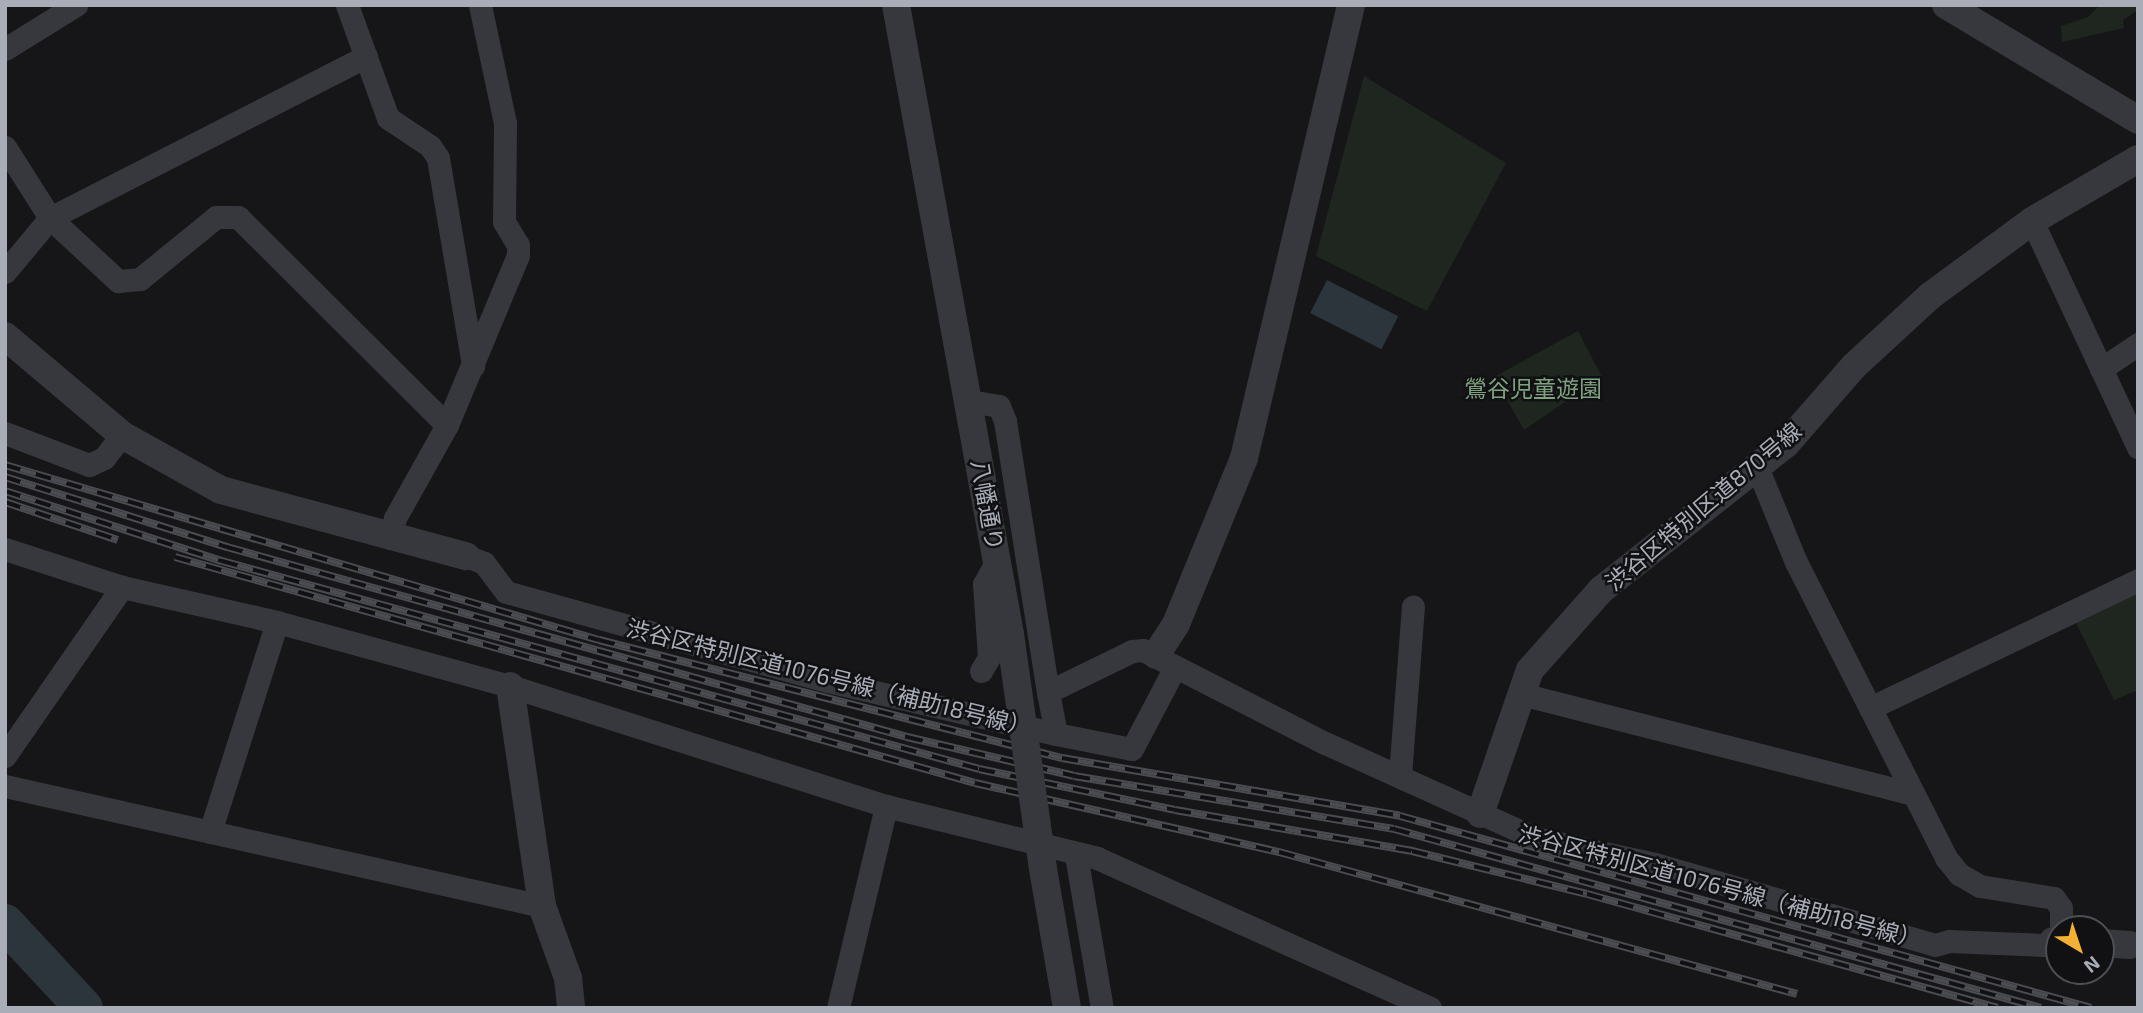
<!DOCTYPE html>
<html>
<head>
<meta charset="utf-8">
<style>
	body { margin:0 }
	#map { position:relative; width:2143px; height:1013px; overflow:hidden; background:#161618; font-family:"Exo 2","Noto Sans JP",sans-serif }
	div>[style] { position:absolute }
	.green>* { inset:0; background:#1e261f }
	.water>* { inset:0; background:#2c353c; transform-origin:0 0 }
	.river>* { height:38px; margin:-19px; padding:0 19px; transform-origin:19px; border-radius:19px; background:#2c353c }
	.minor>* { height:23px; margin:-11.5px; padding:0 11.5px; transform-origin:11.5px; border-radius:11.5px; background:#37383d }
	.tertiary>* { height:28px; margin:-14px; padding:0 14px; transform-origin:14px; border-radius:14px; background:#37383d }
	.rail>* { height:8px; margin-top:-4px; transform-origin:0; background:repeating-linear-gradient(90deg,#111113 0 16px,#4a4c52 0 32px); box-sizing:border-box; border-block:2px solid #4a4c52 }
	.tertiary-bridge>* { height:28px; margin:-14px; padding:0 14px; transform-origin:14px; border-radius:14px; background:#37383d }
	span { translate:-50% -50%; white-space:nowrap; text-align:center; line-height:1.15; -webkit-text-stroke:5px #111113; paint-order:stroke }
	.park-label { font-size:23px; color:#7fa381 }
	.street-label { font-size:23px; color:#a8adb8 }
	.frame { position:absolute; inset:0; border:7px solid #a8adb8; pointer-events:none }
	.north { position:absolute; left:2045px; top:915px; width:70px; height:70px; box-sizing:border-box; background:#111113; border:2px solid #4d4f55; border-radius:50%; rotate:141deg; font-size:19px; font-weight:700; line-height:28px; text-align:center; color:#a8adb8 }
	.north::after { content:''; display:block; margin:auto; width:24px; height:32px; background:#f2b134; clip-path:polygon(50% 0,100% 100%,50% 72%,0 100%) }
</style>
</head>
<body>
<div id="map">
	<div class="green">
		<i style="clip-path:polygon(2100px 5px,2138px 5px,2138px 10px,2123px 20px,2124px 28px,2062px 42px,2061px 26px,2088px 17px)"></i>
		<i style="clip-path:polygon(1364px 76px,1506px 163px,1427px 311px,1316px 256px)"></i>
		<i style="clip-path:polygon(1578px 331px,1602px 377px,1524px 430px,1494px 377px)"></i>
		<i style="clip-path:polygon(2138px 593px,2138px 690px,2114px 700px,2076px 623px)"></i>
	</div>
	<div class="water">
		<i style="left:1327px;top:280px;width:80px;height:37px;rotate:27deg"></i>
	</div>
	<div class="river">
		<i style="left:5px;top:923px;width:116px;rotate:47.1deg"></i>
	</div>
	<div class="minor">
		<i style="left:347px;top:5px;width:120px;rotate:70.1deg"></i>
		<i style="left:388px;top:118px;width:50px;rotate:33.7deg"></i>
		<i style="left:430px;top:146px;width:14px;rotate:56deg"></i>
		<i style="left:438px;top:158px;width:211px;rotate:80.4deg"></i>
		<i style="left:5px;top:49px;width:84px;rotate:-31.8deg"></i>
		<i style="left:5px;top:147px;width:84px;rotate:57.6deg"></i>
		<i style="left:50px;top:218px;width:93px;rotate:42.8deg"></i>
		<i style="left:118px;top:281px;width:22px;rotate:-5deg"></i>
		<i style="left:140px;top:279px;width:98px;rotate:-39.2deg"></i>
		<i style="left:216px;top:217px;width:22px"></i>
		<i style="left:238px;top:217px;width:295px;rotate:44.9deg"></i>
		<i style="left:2032px;top:221px;width:250px;rotate:64.9deg"></i>
		<i style="left:5px;top:272px;width:70px;rotate:-50.2deg"></i>
		<i style="left:50px;top:218px;width:355px;rotate:-27.1deg"></i>
		<i style="left:2101px;top:369px;width:45px;rotate:-34deg"></i>
		<i style="left:970px;top:401px;width:29px;rotate:10deg"></i>
		<i style="left:999px;top:406px;width:16px;rotate:68deg"></i>
		<i style="left:1005px;top:421px;width:274px;rotate:81deg"></i>
		<i style="left:5px;top:433px;width:90px;rotate:20.9deg"></i>
		<i style="left:89px;top:465px;width:17px;rotate:-25deg"></i>
		<i style="left:104px;top:458px;width:29px;rotate:-52deg"></i>
		<i style="left:1757px;top:467px;width:103px;rotate:67.7deg"></i>
		<i style="left:1796px;top:562px;width:332px;rotate:63.1deg"></i>
		<i style="left:1946px;top:858px;width:21px;rotate:51deg"></i>
		<i style="left:1959px;top:874px;width:24px;rotate:30deg"></i>
		<i style="left:1980px;top:886px;width:75px;rotate:9.2deg"></i>
		<i style="left:2054px;top:898px;width:12px;rotate:55deg"></i>
		<i style="left:2061px;top:908px;width:21px;rotate:90deg"></i>
		<i style="left:390px;top:538px;width:21px;rotate:-76deg"></i>
		<i style="left:395px;top:518px;width:107px;rotate:-60.8deg"></i>
		<i style="left:447px;top:425px;width:184px;rotate:-67.3deg"></i>
		<i style="left:518px;top:255px;width:10px;rotate:-90deg"></i>
		<i style="left:518px;top:245px;width:27px;rotate:-121deg"></i>
		<i style="left:504px;top:222px;width:99px;rotate:-89.4deg"></i>
		<i style="left:505px;top:123px;width:121px;rotate:-102deg"></i>
		<i style="left:5px;top:549px;width:123px;rotate:18deg"></i>
		<i style="left:122px;top:587px;width:159px;rotate:12.7deg"></i>
		<i style="left:277px;top:622px;width:242px;rotate:15.4deg"></i>
		<i style="left:510px;top:686px;width:395px;rotate:17.7deg"></i>
		<i style="left:886px;top:806px;width:217px;rotate:13.8deg"></i>
		<i style="left:1097px;top:858px;width:365px;rotate:24.2deg"></i>
		<i style="left:466px;top:556px;width:19px;rotate:21deg"></i>
		<i style="left:484px;top:563px;width:36px;rotate:53deg"></i>
		<i style="left:506px;top:592px;width:334px;rotate:15.5deg"></i>
		<i style="left:828px;top:681px;width:234px;rotate:13.1deg"></i>
		<i style="left:1056px;top:734px;width:43px;rotate:-100.8deg"></i>
		<i style="left:1048px;top:692px;width:93px;rotate:-26deg"></i>
		<i style="left:1132px;top:651px;width:11px;rotate:-5deg"></i>
		<i style="left:1143px;top:650px;width:204px;rotate:27.1deg"></i>
		<i style="left:1325px;top:743px;width:230px;rotate:24.3deg"></i>
		<i style="left:1535px;top:838px;width:123px;rotate:12.2deg"></i>
		<i style="left:1655px;top:864px;width:291px;rotate:16.1deg"></i>
		<i style="left:1935px;top:945px;width:15px;rotate:-16deg"></i>
		<i style="left:1949px;top:941px;width:94px;rotate:2.4deg"></i>
		<i style="left:2043px;top:945px;width:11px;rotate:-22deg"></i>
		<i style="left:981px;top:671px;width:16px;rotate:-60deg"></i>
		<i style="left:989px;top:657px;width:73px;rotate:-93.9deg"></i>
		<i style="left:984px;top:584px;width:29px;rotate:-61deg"></i>
		<i style="left:1521px;top:694px;width:405px;rotate:14.3deg"></i>
		<i style="left:1870px;top:708px;width:297px;rotate:-25.5deg"></i>
		<i style="left:1056px;top:734px;width:77px;rotate:11.2deg"></i>
		<i style="left:1132px;top:749px;width:93px;rotate:-62.3deg"></i>
		<i style="left:5px;top:756px;width:206px;rotate:-55.3deg"></i>
		<i style="left:1400px;top:775px;width:169px;rotate:-85.6deg"></i>
		<i style="left:5px;top:786px;width:550px;rotate:12.6deg"></i>
		<i style="left:210px;top:832px;width:220px;rotate:-72.3deg"></i>
		<i style="left:1076px;top:855px;width:155px;rotate:80.4deg"></i>
		<i style="left:838px;top:1008px;width:208px;rotate:-76.6deg"></i>
	</div>
	<div class="tertiary">
		<i style="left:896px;top:5px;width:639px;rotate:79.73deg"></i>
		<i style="left:1946px;top:5px;width:224px;rotate:30.9deg"></i>
		<i style="left:5px;top:336px;width:153px;rotate:40.2deg"></i>
		<i style="left:122px;top:435px;width:113px;rotate:29.1deg"></i>
		<i style="left:221px;top:490px;width:254px;rotate:15.1deg"></i>
		<i style="left:1156px;top:655px;width:37px;rotate:-57deg"></i>
		<i style="left:1176px;top:624px;width:179px;rotate:-67.7deg"></i>
		<i style="left:1244px;top:458px;width:465px;rotate:-76.7deg"></i>
		<i style="left:510px;top:686px;width:222px;rotate:81.7deg"></i>
		<i style="left:542px;top:906px;width:77px;rotate:70.1deg"></i>
		<i style="left:568px;top:978px;width:30px;rotate:84deg"></i>
		<i style="left:1480px;top:814px;width:152px;rotate:-70.9deg"></i>
		<i style="left:1530px;top:670px;width:107px;rotate:-48.4deg"></i>
		<i style="left:1601px;top:590px;width:236px;rotate:-38.3deg"></i>
		<i style="left:1786px;top:444px;width:103px;rotate:-48.9deg"></i>
		<i style="left:1854px;top:366px;width:103px;rotate:-42.6deg"></i>
		<i style="left:1930px;top:296px;width:127px;rotate:-36.3deg"></i>
		<i style="left:2032px;top:221px;width:123px;rotate:-30.3deg"></i>
		<i style="left:1043px;top:869px;width:141px;rotate:80.2deg"></i>
		<i style="left:2053px;top:941px;width:6px;rotate:-9deg"></i>
		<i style="left:2101px;top:943px;width:29px;rotate:4deg"></i>
	</div>
	<div class="rail">
		<i style="left:5px;top:465px;width:619px;rotate:16.42deg"></i>
		<i style="left:599px;top:640px;width:478px;rotate:14.3deg"></i>
		<i style="left:1062px;top:758px;width:343px;rotate:9.7deg"></i>
		<i style="left:1400px;top:816px;width:717px;rotate:15.53deg"></i>
		<i style="left:5px;top:477px;width:233px;rotate:17.5deg"></i>
		<i style="left:227px;top:547px;width:706px;rotate:15.61deg"></i>
		<i style="left:907px;top:737px;width:171px;rotate:13.1deg"></i>
		<i style="left:1074px;top:776px;width:324px;rotate:9.4deg"></i>
		<i style="left:1394px;top:829px;width:671px;rotate:15.46deg"></i>
		<i style="left:5px;top:491px;width:228px;rotate:17.9deg"></i>
		<i style="left:222px;top:561px;width:785px;rotate:15.36deg"></i>
		<i style="left:979px;top:769px;width:200px;rotate:11.8deg"></i>
		<i style="left:1175px;top:810px;width:241px;rotate:9.8deg"></i>
		<i style="left:1412px;top:851px;width:180px;rotate:13.8deg"></i>
		<i style="left:1587px;top:894px;width:426px;rotate:15.5deg"></i>
		<i style="left:5px;top:502px;width:119px;rotate:18.6deg"></i>
		<i style="left:175px;top:557px;width:831px;rotate:15.77deg"></i>
		<i style="left:975px;top:783px;width:312px;rotate:12.8deg"></i>
		<i style="left:1279px;top:852px;width:537px;rotate:15.33deg"></i>
	</div>
	<div class="tertiary-bridge">
		<i style="left:1010px;top:634px;width:237px;rotate:82deg"></i>
	</div>
	<div class="park-label">
		<span style="left:1533px;top:388px">鶯谷児童遊園</span>
	</div>
	<div class="street-label">
		<span style="left:988px;top:505px;rotate:80deg">八幡通り</span>
		<span style="left:1703px;top:506px;rotate:-40deg">渋谷区特別区道870号線</span>
		<span style="left:829px;top:677px;rotate:14deg">渋谷区特別区道1076号線（補助18号線）</span>
		<span style="left:1720px;top:886px;rotate:15deg">渋谷区特別区道1076号線（補助18号線）</span>
	</div>
	<div class="frame"></div>
	<div class="north">N</div>
</div>
</body>
</html>
